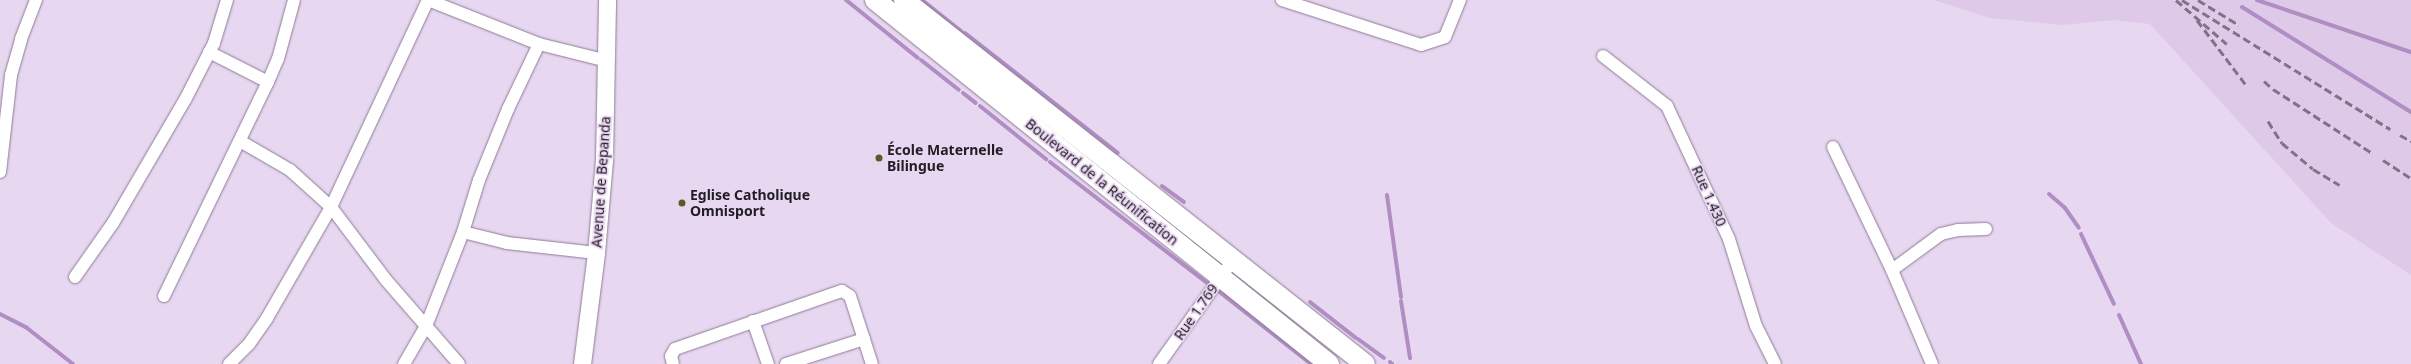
<!DOCTYPE html>
<html>
<head>
<meta charset="utf-8">
<style>
	body { margin:0 }
	#map { position:relative; width:2411px; height:364px; overflow:hidden; background:#e8d7f1; font-family:"Noto Sans",sans-serif }
	div>[style] { position:absolute }
	.built>* { inset:0; background:#dec9e9 }
	.stream>* { height:4px; margin:-2px; padding:0 2px; transform-origin:2px; border-radius:2px; background:#b08dc2 }
	.roads { filter:drop-shadow(0 0 1px #8b7c93) drop-shadow(0 0 1px #8b7c93) }
	.minor>* { height:12px; margin:-6px; padding:0 6px; transform-origin:6px; border-radius:6px; background:#fff }
	.secondary>* { height:17px; margin:-8.5px; padding:0 8.5px; transform-origin:8.5px; border-radius:8.5px; background:#fff }
	.primary>* { height:20px; margin:-10px; padding:0 10px; transform-origin:10px; border-radius:10px; background:#fff }
	.rail>* { height:3px; margin-top:-1.5px; transform-origin:0; background:repeating-linear-gradient(90deg,#7f7485 0 8px,transparent 0 12px) }
	.dots>* { width:11px; height:11px; translate:-50% -50%; box-sizing:border-box; border:2px solid #e8d7f1; border-radius:50% }
	span { translate:-50% -50%; white-space:nowrap; text-align:center; line-height:1.15; -webkit-text-stroke:3.5px #e8d7f1; paint-order:stroke }
	.poi-label { font-size:14px; color:#221c25; font-weight:700 }
	.left { translate:0 -50%; text-align:left }
	.street-label { font-size:14px; color:#221c25 }
</style>
</head>
<body>
<div id="map">
	<div class="built">
		<i style="clip-path:polygon(1934px 0,2411px 0,2411px 275px,2331px 223px,2150px 24px,2114px 20px,2062px 25px,1990px 18px)"></i>
	</div>
	<div class="stream">
		<i style="left:846px;top:0;width:92px;rotate:38.9deg"></i>
		<i style="left:922px;top:0;width:51px;rotate:38.7deg"></i>
		<i style="left:2257px;top:0;width:163px;rotate:18.7deg"></i>
		<i style="left:2242px;top:7px;width:199px;rotate:31.9deg"></i>
		<i style="left:965px;top:33px;width:194px;rotate:38.1deg"></i>
		<i style="left:921px;top:60px;width:48px;rotate:38.3deg"></i>
		<i style="left:963px;top:93px;width:16px;rotate:38deg"></i>
		<i style="left:980px;top:106px;width:85px;rotate:38.8deg"></i>
		<i style="left:1050px;top:162px;width:202px;rotate:37.6deg"></i>
		<i style="left:1162px;top:186px;width:27px;rotate:36deg"></i>
		<i style="left:2049px;top:194px;width:21px;rotate:41deg"></i>
		<i style="left:2065px;top:208px;width:24px;rotate:55deg"></i>
		<i style="left:1387px;top:195px;width:103px;rotate:82.2deg"></i>
		<i style="left:2081px;top:234px;width:77px;rotate:64.8deg"></i>
		<i style="left:1217px;top:290px;width:120px;rotate:38.2deg"></i>
		<i style="left:1401px;top:301px;width:58px;rotate:81deg"></i>
		<i style="left:1310px;top:302px;width:58px;rotate:38deg"></i>
		<i style="left:0;top:314px;width:30px;rotate:27deg"></i>
		<i style="left:27px;top:328px;width:58px;rotate:38deg"></i>
		<i style="left:2119px;top:315px;width:54px;rotate:65.8deg"></i>
		<i style="left:1358px;top:339px;width:32px;rotate:36deg"></i>
		<i style="left:1390px;top:362px;width:3px;rotate:45deg"></i>
	</div>
	<div class="roads">
		<div class="minor">
			<i style="left:428px;top:0;width:119px;rotate:21.6deg"></i>
			<i style="left:539px;top:44px;width:70px;rotate:14deg"></i>
			<i style="left:1282px;top:0;width:146px;rotate:17.9deg"></i>
			<i style="left:1421px;top:45px;width:25px;rotate:-18deg"></i>
			<i style="left:1445px;top:37px;width:40px;rotate:-68deg"></i>
			<i style="left:209px;top:52px;width:66px;rotate:27deg"></i>
			<i style="left:1603px;top:56px;width:81px;rotate:38deg"></i>
			<i style="left:1667px;top:106px;width:147px;rotate:65deg"></i>
			<i style="left:1729px;top:239px;width:91px;rotate:72.8deg"></i>
			<i style="left:1756px;top:326px;width:42px;rotate:63.4deg"></i>
			<i style="left:240px;top:141px;width:58px;rotate:30.1deg"></i>
			<i style="left:290px;top:170px;width:55px;rotate:42.1deg"></i>
			<i style="left:331px;top:207px;width:91px;rotate:53deg"></i>
			<i style="left:386px;top:280px;width:111px;rotate:49deg"></i>
			<i style="left:1833px;top:147px;width:136px;rotate:64.4deg"></i>
			<i style="left:0;top:172px;width:98px;rotate:-83.5deg"></i>
			<i style="left:11px;top:75px;width:37px;rotate:-74deg"></i>
			<i style="left:21px;top:39px;width:42px;rotate:-69deg"></i>
			<i style="left:463px;top:232px;width:45px;rotate:14deg"></i>
			<i style="left:507px;top:243px;width:90px;rotate:6.4deg"></i>
			<i style="left:75px;top:277px;width:66px;rotate:-54.9deg"></i>
			<i style="left:113px;top:223px;width:143px;rotate:-59.7deg"></i>
			<i style="left:185px;top:100px;width:64px;rotate:-63deg"></i>
			<i style="left:214px;top:43px;width:45px;rotate:-73.2deg"></i>
			<i style="left:164px;top:296px;width:238px;rotate:-64.1deg"></i>
			<i style="left:268px;top:82px;width:25px;rotate:-67deg"></i>
			<i style="left:278px;top:59px;width:61px;rotate:-74.8deg"></i>
			<i style="left:753px;top:321px;width:46px;rotate:70.8deg"></i>
			<i style="left:229px;top:364px;width:28px;rotate:-45deg"></i>
			<i style="left:249px;top:344px;width:32px;rotate:-55deg"></i>
			<i style="left:267px;top:318px;width:128px;rotate:-60deg"></i>
			<i style="left:331px;top:207px;width:229px;rotate:-64.9deg"></i>
			<i style="left:404px;top:364px;width:44px;rotate:-59.9deg"></i>
			<i style="left:426px;top:326px;width:101px;rotate:-68.5deg"></i>
			<i style="left:463px;top:232px;width:54px;rotate:-72.9deg"></i>
			<i style="left:479px;top:180px;width:77px;rotate:-67.8deg"></i>
			<i style="left:508px;top:109px;width:72px;rotate:-64.5deg"></i>
			<i style="left:673px;top:364px;width:8px;rotate:-104deg"></i>
			<i style="left:671px;top:356px;width:8px;rotate:-60deg"></i>
			<i style="left:675px;top:349px;width:177px;rotate:-19.2deg"></i>
			<i style="left:842px;top:291px;width:9px;rotate:32deg"></i>
			<i style="left:850px;top:296px;width:71px;rotate:72.1deg"></i>
			<i style="left:786px;top:364px;width:82px;rotate:-17.8deg"></i>
			<i style="left:1159px;top:364px;width:128px;rotate:-54.6deg"></i>
			<i style="left:1932px;top:364px;width:102px;rotate:-113.1deg"></i>
			<i style="left:1892px;top:270px;width:61px;rotate:-36.3deg"></i>
			<i style="left:1941px;top:234px;width:17px;rotate:-13deg"></i>
			<i style="left:1958px;top:230px;width:28px;rotate:-2deg"></i>
		</div>
		<div class="secondary">
			<i style="left:582px;top:364px;width:112px;rotate:-82.8deg"></i>
			<i style="left:596px;top:253px;width:93px;rotate:-85.1deg"></i>
			<i style="left:604px;top:160px;width:160px;rotate:-88.9deg"></i>
		</div>
		<div class="primary">
			<i style="left:875px;top:0;width:582px;rotate:38.72deg"></i>
			<i style="left:904px;top:0;width:587px;rotate:38.29deg"></i>
		</div>
	</div>
	<div class="rail">
		<i style="left:2176px;top:0;width:67px;rotate:40.8deg"></i>
		<i style="left:2182px;top:0;width:245px;rotate:31.8deg"></i>
		<i style="left:2198px;top:0;width:48px;rotate:31.4deg"></i>
		<i style="left:2197px;top:20px;width:81px;rotate:53deg"></i>
		<i style="left:2264px;top:81px;width:12px;rotate:42deg"></i>
		<i style="left:2273px;top:89px;width:118px;rotate:32.9deg"></i>
		<i style="left:2268px;top:121px;width:26px;rotate:58deg"></i>
		<i style="left:2282px;top:143px;width:40px;rotate:40deg"></i>
		<i style="left:2313px;top:169px;width:31px;rotate:31deg"></i>
		<i style="left:2400px;top:135px;width:13px;rotate:29deg"></i>
		<i style="left:2383px;top:160px;width:33px;rotate:33deg"></i>
	</div>
	<div class="dots">
		<i style="left:879px;top:158px;background:#5d5824"></i>
		<i style="left:682px;top:203px;background:#5d5824"></i>
	</div>
	<div class="poi-label">
		<span class="left" style="left:887px;top:158px">École Maternelle<br>Bilingue</span>
		<span class="left" style="left:690px;top:203px">Eglise Catholique<br>Omnisport</span>
	</div>
	<div class="street-label">
		<span style="left:601px;top:182px;rotate:-86deg">Avenue de Bepanda</span>
		<span style="left:1102px;top:182px;rotate:39deg">Boulevard de la Réunification</span>
		<span style="left:1709px;top:196px;rotate:66deg">Rue 1.430</span>
		<span style="left:1196px;top:312px;rotate:-55deg">Rue 1.769</span>
	</div>
</div>
</body>
</html>
